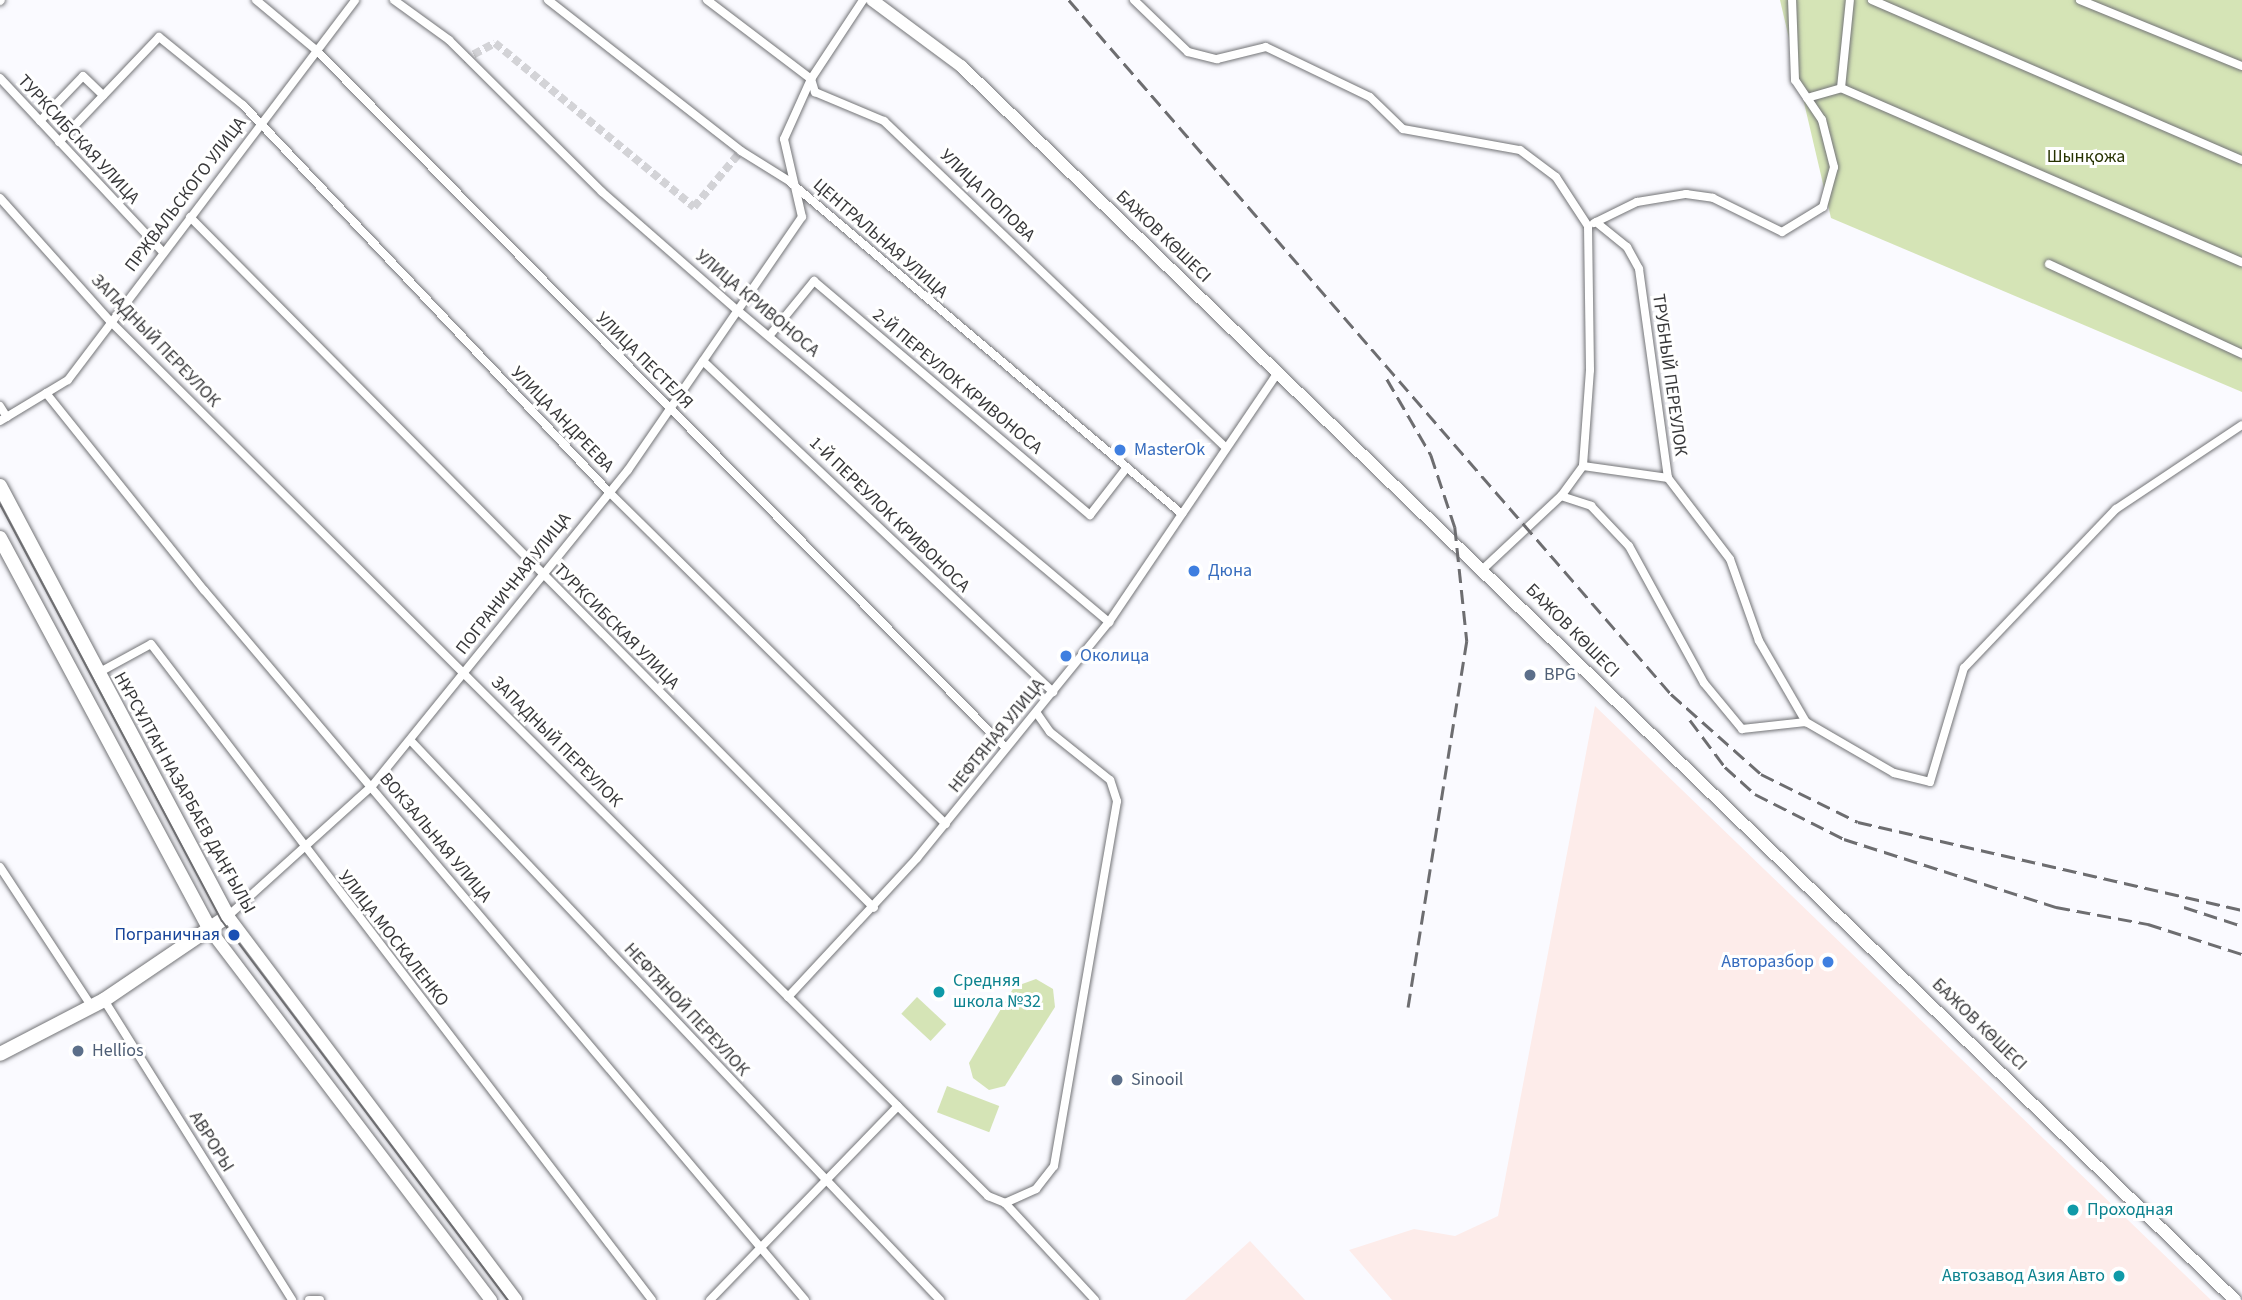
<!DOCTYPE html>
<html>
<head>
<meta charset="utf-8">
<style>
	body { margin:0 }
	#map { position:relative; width:2242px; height:1300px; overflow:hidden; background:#fafaff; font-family:"Source Sans 3",sans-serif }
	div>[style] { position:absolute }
	.industrial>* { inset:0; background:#fdecea }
	.green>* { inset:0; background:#d5e4b6; transform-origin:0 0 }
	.street-tunnel>* { height:8px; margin-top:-4px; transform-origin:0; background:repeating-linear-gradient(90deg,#d3d3d7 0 8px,transparent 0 12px) }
	.roads { filter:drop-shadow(0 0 2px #737477) drop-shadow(0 0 2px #737477) }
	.street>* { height:8px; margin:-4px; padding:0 4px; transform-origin:4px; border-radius:4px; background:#fff }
	.primary>* { height:12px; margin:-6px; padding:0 6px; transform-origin:6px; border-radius:6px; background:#fff }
	.highway>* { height:14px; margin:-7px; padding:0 7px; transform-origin:7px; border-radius:7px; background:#fff }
	.tram>* { height:2px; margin:-1px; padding:0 1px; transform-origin:1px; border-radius:1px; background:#6d6d70 }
	.rail>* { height:2.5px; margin-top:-1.25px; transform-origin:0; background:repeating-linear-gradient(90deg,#6d6d70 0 14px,transparent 0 21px) }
	.dots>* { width:19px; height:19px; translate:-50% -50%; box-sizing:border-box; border:4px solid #fff; border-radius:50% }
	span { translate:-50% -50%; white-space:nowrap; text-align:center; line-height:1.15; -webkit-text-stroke:6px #fff; paint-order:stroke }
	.street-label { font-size:18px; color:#373739 }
	.park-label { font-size:18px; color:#263200 }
	.shop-label { font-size:18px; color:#366cbe }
	.left { translate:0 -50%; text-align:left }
	.right { translate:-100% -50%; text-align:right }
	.service-label { font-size:18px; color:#4e5e75 }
	.transit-label { font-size:18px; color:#164399 }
	.culture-label { font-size:18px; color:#0d838f }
</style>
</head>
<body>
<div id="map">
	<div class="industrial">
		<i style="clip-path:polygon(1595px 706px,2211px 1300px,1392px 1300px,1349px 1250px,1414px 1229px,1455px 1236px,1498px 1216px)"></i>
		<i style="clip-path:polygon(1250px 1241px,1305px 1300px,1185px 1300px)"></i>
	</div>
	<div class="green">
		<i style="clip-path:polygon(1780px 0,2242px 0,2242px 392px,1831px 218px)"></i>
		<i style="clip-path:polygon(1036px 979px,1053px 989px,1055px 1007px,1005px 1086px,989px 1090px,973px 1078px,969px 1063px,1014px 987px)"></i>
		<i style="left:917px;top:997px;width:40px;height:23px;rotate:43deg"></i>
		<i style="left:947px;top:1086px;width:56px;height:28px;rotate:21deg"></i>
	</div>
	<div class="street-tunnel">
		<i style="left:463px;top:60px;width:36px;rotate:-28deg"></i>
		<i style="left:495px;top:43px;width:258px;rotate:39.5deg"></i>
		<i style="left:694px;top:207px;width:73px;rotate:-50deg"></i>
	</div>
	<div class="roads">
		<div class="street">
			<i style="left:256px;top:0;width:78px;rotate:39.8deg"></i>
			<i style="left:316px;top:50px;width:981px;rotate:45.33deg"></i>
			<i style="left:394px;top:0;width:68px;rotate:36deg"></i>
			<i style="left:449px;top:40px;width:216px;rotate:44.8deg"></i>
			<i style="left:602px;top:192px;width:179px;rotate:41.2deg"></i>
			<i style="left:737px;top:310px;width:486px;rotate:40deg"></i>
			<i style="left:548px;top:0;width:245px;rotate:38deg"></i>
			<i style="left:741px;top:151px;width:57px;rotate:32deg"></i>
			<i style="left:789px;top:181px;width:515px;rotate:40.28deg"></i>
			<i style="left:707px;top:0;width:131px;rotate:37.2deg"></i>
			<i style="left:811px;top:79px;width:14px;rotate:73deg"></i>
			<i style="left:815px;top:92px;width:75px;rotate:22.8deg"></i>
			<i style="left:884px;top:121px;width:472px;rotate:43.7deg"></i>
			<i style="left:1134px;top:0;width:75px;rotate:43.9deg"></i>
			<i style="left:1188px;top:52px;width:30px;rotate:14deg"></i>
			<i style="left:1217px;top:59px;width:50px;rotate:-13.8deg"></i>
			<i style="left:1266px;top:47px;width:115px;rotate:25.7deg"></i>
			<i style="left:1370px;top:97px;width:46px;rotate:44.1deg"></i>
			<i style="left:1403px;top:129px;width:119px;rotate:10.2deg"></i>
			<i style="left:1520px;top:150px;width:45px;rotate:36.9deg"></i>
			<i style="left:1556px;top:177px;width:59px;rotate:56.9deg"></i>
			<i style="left:1588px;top:226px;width:144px;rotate:89.2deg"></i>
			<i style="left:1590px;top:370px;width:96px;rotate:94.2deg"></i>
			<i style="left:1583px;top:466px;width:37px;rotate:126deg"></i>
			<i style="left:1561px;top:496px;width:105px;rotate:136.9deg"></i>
			<i style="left:1872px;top:0;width:403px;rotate:23.4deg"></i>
			<i style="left:2080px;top:0;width:175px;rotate:22.2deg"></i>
			<i style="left:0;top:1px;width:1px;rotate:-45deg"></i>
			<i style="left:0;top:78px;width:238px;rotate:46.9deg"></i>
			<i style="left:1841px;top:88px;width:437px;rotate:23.5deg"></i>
			<i style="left:1807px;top:98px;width:35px;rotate:-16deg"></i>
			<i style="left:1841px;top:88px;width:88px;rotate:-84.2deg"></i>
			<i style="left:40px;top:121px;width:62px;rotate:-46.3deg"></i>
			<i style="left:83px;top:76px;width:28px;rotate:44deg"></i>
			<i style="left:59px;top:142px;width:145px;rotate:-46.4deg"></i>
			<i style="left:159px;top:37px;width:108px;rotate:39deg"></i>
			<i style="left:243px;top:105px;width:533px;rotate:46.6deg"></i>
			<i style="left:609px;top:492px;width:473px;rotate:44.6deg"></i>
			<i style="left:0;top:198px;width:165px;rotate:48.2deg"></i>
			<i style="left:110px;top:321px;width:1240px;rotate:44.9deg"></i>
			<i style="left:988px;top:1196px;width:18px;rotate:22deg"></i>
			<i style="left:1005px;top:1203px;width:132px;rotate:47.1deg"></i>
			<i style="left:190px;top:217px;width:972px;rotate:45.29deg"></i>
			<i style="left:1596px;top:222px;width:40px;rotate:39deg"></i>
			<i style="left:1627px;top:247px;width:25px;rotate:61deg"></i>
			<i style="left:1639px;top:269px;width:211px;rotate:82.1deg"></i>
			<i style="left:1668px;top:478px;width:102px;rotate:52.6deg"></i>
			<i style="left:1730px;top:559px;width:87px;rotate:70.5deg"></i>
			<i style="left:1759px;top:641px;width:94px;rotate:59.9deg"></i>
			<i style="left:1594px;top:223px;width:48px;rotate:-26deg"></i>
			<i style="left:1637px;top:202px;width:50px;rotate:-9.3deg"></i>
			<i style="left:1686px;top:194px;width:27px;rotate:8deg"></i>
			<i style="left:1713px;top:198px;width:77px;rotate:26.2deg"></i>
			<i style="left:1782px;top:232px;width:48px;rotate:-31.4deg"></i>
			<i style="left:1823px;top:207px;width:41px;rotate:-74.6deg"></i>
			<i style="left:1834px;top:167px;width:49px;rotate:-104.3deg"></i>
			<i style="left:1822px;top:120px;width:48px;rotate:-124deg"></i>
			<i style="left:1795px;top:80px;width:80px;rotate:-92.1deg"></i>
			<i style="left:2049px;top:264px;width:213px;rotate:25deg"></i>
			<i style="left:770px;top:335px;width:70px;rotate:-50.8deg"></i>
			<i style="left:814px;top:281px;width:362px;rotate:40.3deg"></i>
			<i style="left:1090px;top:515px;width:56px;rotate:-52.3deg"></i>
			<i style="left:703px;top:361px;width:482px;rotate:43.4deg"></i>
			<i style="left:46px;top:393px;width:253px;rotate:51.3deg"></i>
			<i style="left:204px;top:590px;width:930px;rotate:49.75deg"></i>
			<i style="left:0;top:406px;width:13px;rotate:58deg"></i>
			<i style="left:0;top:421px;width:79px;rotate:-31.1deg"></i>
			<i style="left:68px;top:380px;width:476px;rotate:-52.9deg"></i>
			<i style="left:1583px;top:466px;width:86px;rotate:8deg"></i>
			<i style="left:1561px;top:496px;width:32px;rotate:18deg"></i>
			<i style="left:1591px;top:506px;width:55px;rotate:46.5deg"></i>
			<i style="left:1629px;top:546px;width:156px;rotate:61.3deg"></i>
			<i style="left:1704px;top:683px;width:60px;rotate:50.4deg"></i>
			<i style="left:1742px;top:729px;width:64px;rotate:-6.2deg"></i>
			<i style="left:1806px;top:722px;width:102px;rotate:30.1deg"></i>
			<i style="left:1894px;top:773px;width:37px;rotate:14deg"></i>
			<i style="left:1930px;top:782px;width:119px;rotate:-73.4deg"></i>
			<i style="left:1964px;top:668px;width:220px;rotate:-46.3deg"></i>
			<i style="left:2116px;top:509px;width:151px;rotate:-33.7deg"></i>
			<i style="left:98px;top:673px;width:60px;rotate:-28.7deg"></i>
			<i style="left:151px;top:644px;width:825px;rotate:52.63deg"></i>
			<i style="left:411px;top:741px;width:770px;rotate:46.58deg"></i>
			<i style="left:0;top:867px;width:168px;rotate:56.7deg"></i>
			<i style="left:228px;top:916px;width:194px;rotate:-42.1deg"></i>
			<i style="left:372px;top:786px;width:407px;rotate:-51deg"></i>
			<i style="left:628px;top:470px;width:307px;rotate:-55.5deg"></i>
			<i style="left:802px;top:217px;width:80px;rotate:-103deg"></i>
			<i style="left:784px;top:139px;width:66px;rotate:-65.8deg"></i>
			<i style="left:811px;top:79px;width:95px;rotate:-56.6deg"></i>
			<i style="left:788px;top:997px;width:190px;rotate:-47.1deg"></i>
			<i style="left:917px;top:858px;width:304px;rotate:-50.9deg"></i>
			<i style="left:1109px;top:622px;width:302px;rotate:-55.9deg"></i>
			<i style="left:104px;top:1000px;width:354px;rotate:57.9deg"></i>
			<i style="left:1005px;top:1203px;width:34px;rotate:-24deg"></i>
			<i style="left:1036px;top:1189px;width:29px;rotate:-52deg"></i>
			<i style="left:1054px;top:1166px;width:370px;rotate:-80.2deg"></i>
			<i style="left:1117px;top:801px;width:22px;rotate:-108deg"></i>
			<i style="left:1110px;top:780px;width:77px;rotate:-141.3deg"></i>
			<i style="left:1050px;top:732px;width:24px;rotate:-125deg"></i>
			<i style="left:309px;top:1300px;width:11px"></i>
			<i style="left:710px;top:1300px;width:270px;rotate:-45.9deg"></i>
		</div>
		<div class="primary">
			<i style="left:872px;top:0;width:111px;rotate:36.6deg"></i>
			<i style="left:961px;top:66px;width:1774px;rotate:44.09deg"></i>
			<i style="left:228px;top:916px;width:480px;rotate:53.1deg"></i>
			<i style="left:210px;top:930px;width:465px;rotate:52.8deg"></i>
		</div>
		<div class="highway">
			<i style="left:0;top:486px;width:487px;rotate:62.1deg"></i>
			<i style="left:228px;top:916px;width:150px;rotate:145.9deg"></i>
			<i style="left:104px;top:1000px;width:117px;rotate:152.6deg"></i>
			<i style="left:0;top:538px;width:445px;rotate:61.8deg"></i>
		</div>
	</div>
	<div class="tram">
		<i style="left:0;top:504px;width:472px;rotate:62deg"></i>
		<i style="left:222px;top:921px;width:475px;rotate:53deg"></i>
	</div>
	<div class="rail">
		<i style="left:1069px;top:0;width:919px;rotate:49.06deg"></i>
		<i style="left:1671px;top:694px;width:120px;rotate:41.6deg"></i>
		<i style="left:1761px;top:774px;width:108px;rotate:26.3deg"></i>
		<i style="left:1858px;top:822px;width:394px;rotate:12.9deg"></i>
		<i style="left:1387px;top:379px;width:88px;rotate:59.9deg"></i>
		<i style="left:1431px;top:455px;width:76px;rotate:71.6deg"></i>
		<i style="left:1455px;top:527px;width:115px;rotate:84deg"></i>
		<i style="left:1467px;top:641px;width:372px;rotate:99.1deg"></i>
		<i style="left:1690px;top:720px;width:59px;rotate:53.3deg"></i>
		<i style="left:1725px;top:767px;width:40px;rotate:42deg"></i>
		<i style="left:1755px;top:794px;width:100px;rotate:26.8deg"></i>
		<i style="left:1844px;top:839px;width:223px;rotate:17.8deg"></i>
		<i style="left:2056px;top:907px;width:94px;rotate:10.5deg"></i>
		<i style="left:2148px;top:924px;width:99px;rotate:17.7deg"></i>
		<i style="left:2184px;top:907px;width:61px;rotate:18.1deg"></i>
	</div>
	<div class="dots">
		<i style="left:1120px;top:450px;background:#3f7fe0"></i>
		<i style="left:1194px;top:571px;background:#3f7fe0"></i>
		<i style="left:1066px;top:656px;background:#3f7fe0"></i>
		<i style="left:1530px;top:675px;background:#5c6f8a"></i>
		<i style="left:234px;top:935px;background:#1a4fb4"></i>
		<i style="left:1828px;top:962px;background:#3f7fe0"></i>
		<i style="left:939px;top:992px;background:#0f9aa8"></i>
		<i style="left:78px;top:1051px;background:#5c6f8a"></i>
		<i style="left:1117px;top:1080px;background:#5c6f8a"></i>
		<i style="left:2073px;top:1210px;background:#0f9aa8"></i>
		<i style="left:2119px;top:1276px;background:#0f9aa8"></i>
	</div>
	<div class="street-label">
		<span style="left:78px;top:140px;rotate:47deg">ТУРКСИБСКАЯ УЛИЦА</span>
		<span style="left:186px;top:195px;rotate:-53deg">ПРЖВАЛЬСКОГО УЛИЦА</span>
		<span style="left:987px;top:196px;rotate:44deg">УЛИЦА ПОПОВА</span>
		<span style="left:1163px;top:237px;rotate:44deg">БАЖОВ КӨШЕСІ</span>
		<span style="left:880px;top:239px;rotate:41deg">ЦЕНТРАЛЬНАЯ УЛИЦА</span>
		<span style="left:757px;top:304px;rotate:40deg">УЛИЦА КРИВОНОСА</span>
		<span style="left:155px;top:341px;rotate:46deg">ЗАПАДНЫЙ ПЕРЕУЛОК</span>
		<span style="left:644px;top:361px;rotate:45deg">УЛИЦА ПЕСТЕЛЯ</span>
		<span style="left:1669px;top:375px;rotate:82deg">ТРУБНЫЙ ПЕРЕУЛОК</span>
		<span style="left:957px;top:382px;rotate:40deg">2-Й ПЕРЕУЛОК КРИВОНОСА</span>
		<span style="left:562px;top:420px;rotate:46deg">УЛИЦА АНДРЕЕВА</span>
		<span style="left:889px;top:515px;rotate:44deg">1-Й ПЕРЕУЛОК КРИВОНОСА</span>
		<span style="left:514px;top:584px;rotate:-52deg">ПОГРАНИЧНАЯ УЛИЦА</span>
		<span style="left:616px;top:627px;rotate:45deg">ТУРКСИБСКАЯ УЛИЦА</span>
		<span style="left:1572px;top:631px;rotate:45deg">БАЖОВ КӨШЕСІ</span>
		<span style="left:997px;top:736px;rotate:-51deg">НЕФТЯНАЯ УЛИЦА</span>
		<span style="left:556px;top:742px;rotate:45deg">ЗАПАДНЫЙ ПЕРЕУЛОК</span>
		<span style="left:184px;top:793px;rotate:61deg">НҰРСҰЛТАН НАЗАРБАЕВ ДАҢҒЫЛЫ</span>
		<span style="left:435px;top:838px;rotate:50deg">ВОКЗАЛЬНАЯ УЛИЦА</span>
		<span style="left:393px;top:939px;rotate:52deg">УЛИЦА МОСКАЛЕНКО</span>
		<span style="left:686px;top:1010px;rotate:47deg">НЕФТЯНОЙ ПЕРЕУЛОК</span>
		<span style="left:1979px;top:1025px;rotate:44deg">БАЖОВ КӨШЕСІ</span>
		<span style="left:211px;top:1142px;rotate:58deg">АВРОРЫ</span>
	</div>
	<div class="park-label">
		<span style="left:2086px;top:157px">Шынқожа</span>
	</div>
	<div class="shop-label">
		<span class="left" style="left:1134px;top:450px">MasterOk</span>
		<span class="left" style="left:1208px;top:571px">Дюна</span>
		<span class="left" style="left:1080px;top:656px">Околица</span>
		<span class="right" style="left:1814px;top:962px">Авторазбор</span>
	</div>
	<div class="service-label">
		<span class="left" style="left:1544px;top:675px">BPG</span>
		<span class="left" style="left:92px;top:1051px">Hellios</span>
		<span class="left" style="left:1131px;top:1080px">Sinooil</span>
	</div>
	<div class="transit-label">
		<span class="right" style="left:220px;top:935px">Пограничная</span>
	</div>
	<div class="culture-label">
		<span class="left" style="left:953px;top:992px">Средняя<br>школа №32</span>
		<span class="left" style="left:2087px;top:1210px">Проходная</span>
		<span class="right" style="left:2105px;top:1276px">Автозавод Азия Авто</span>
	</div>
</div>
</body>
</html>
